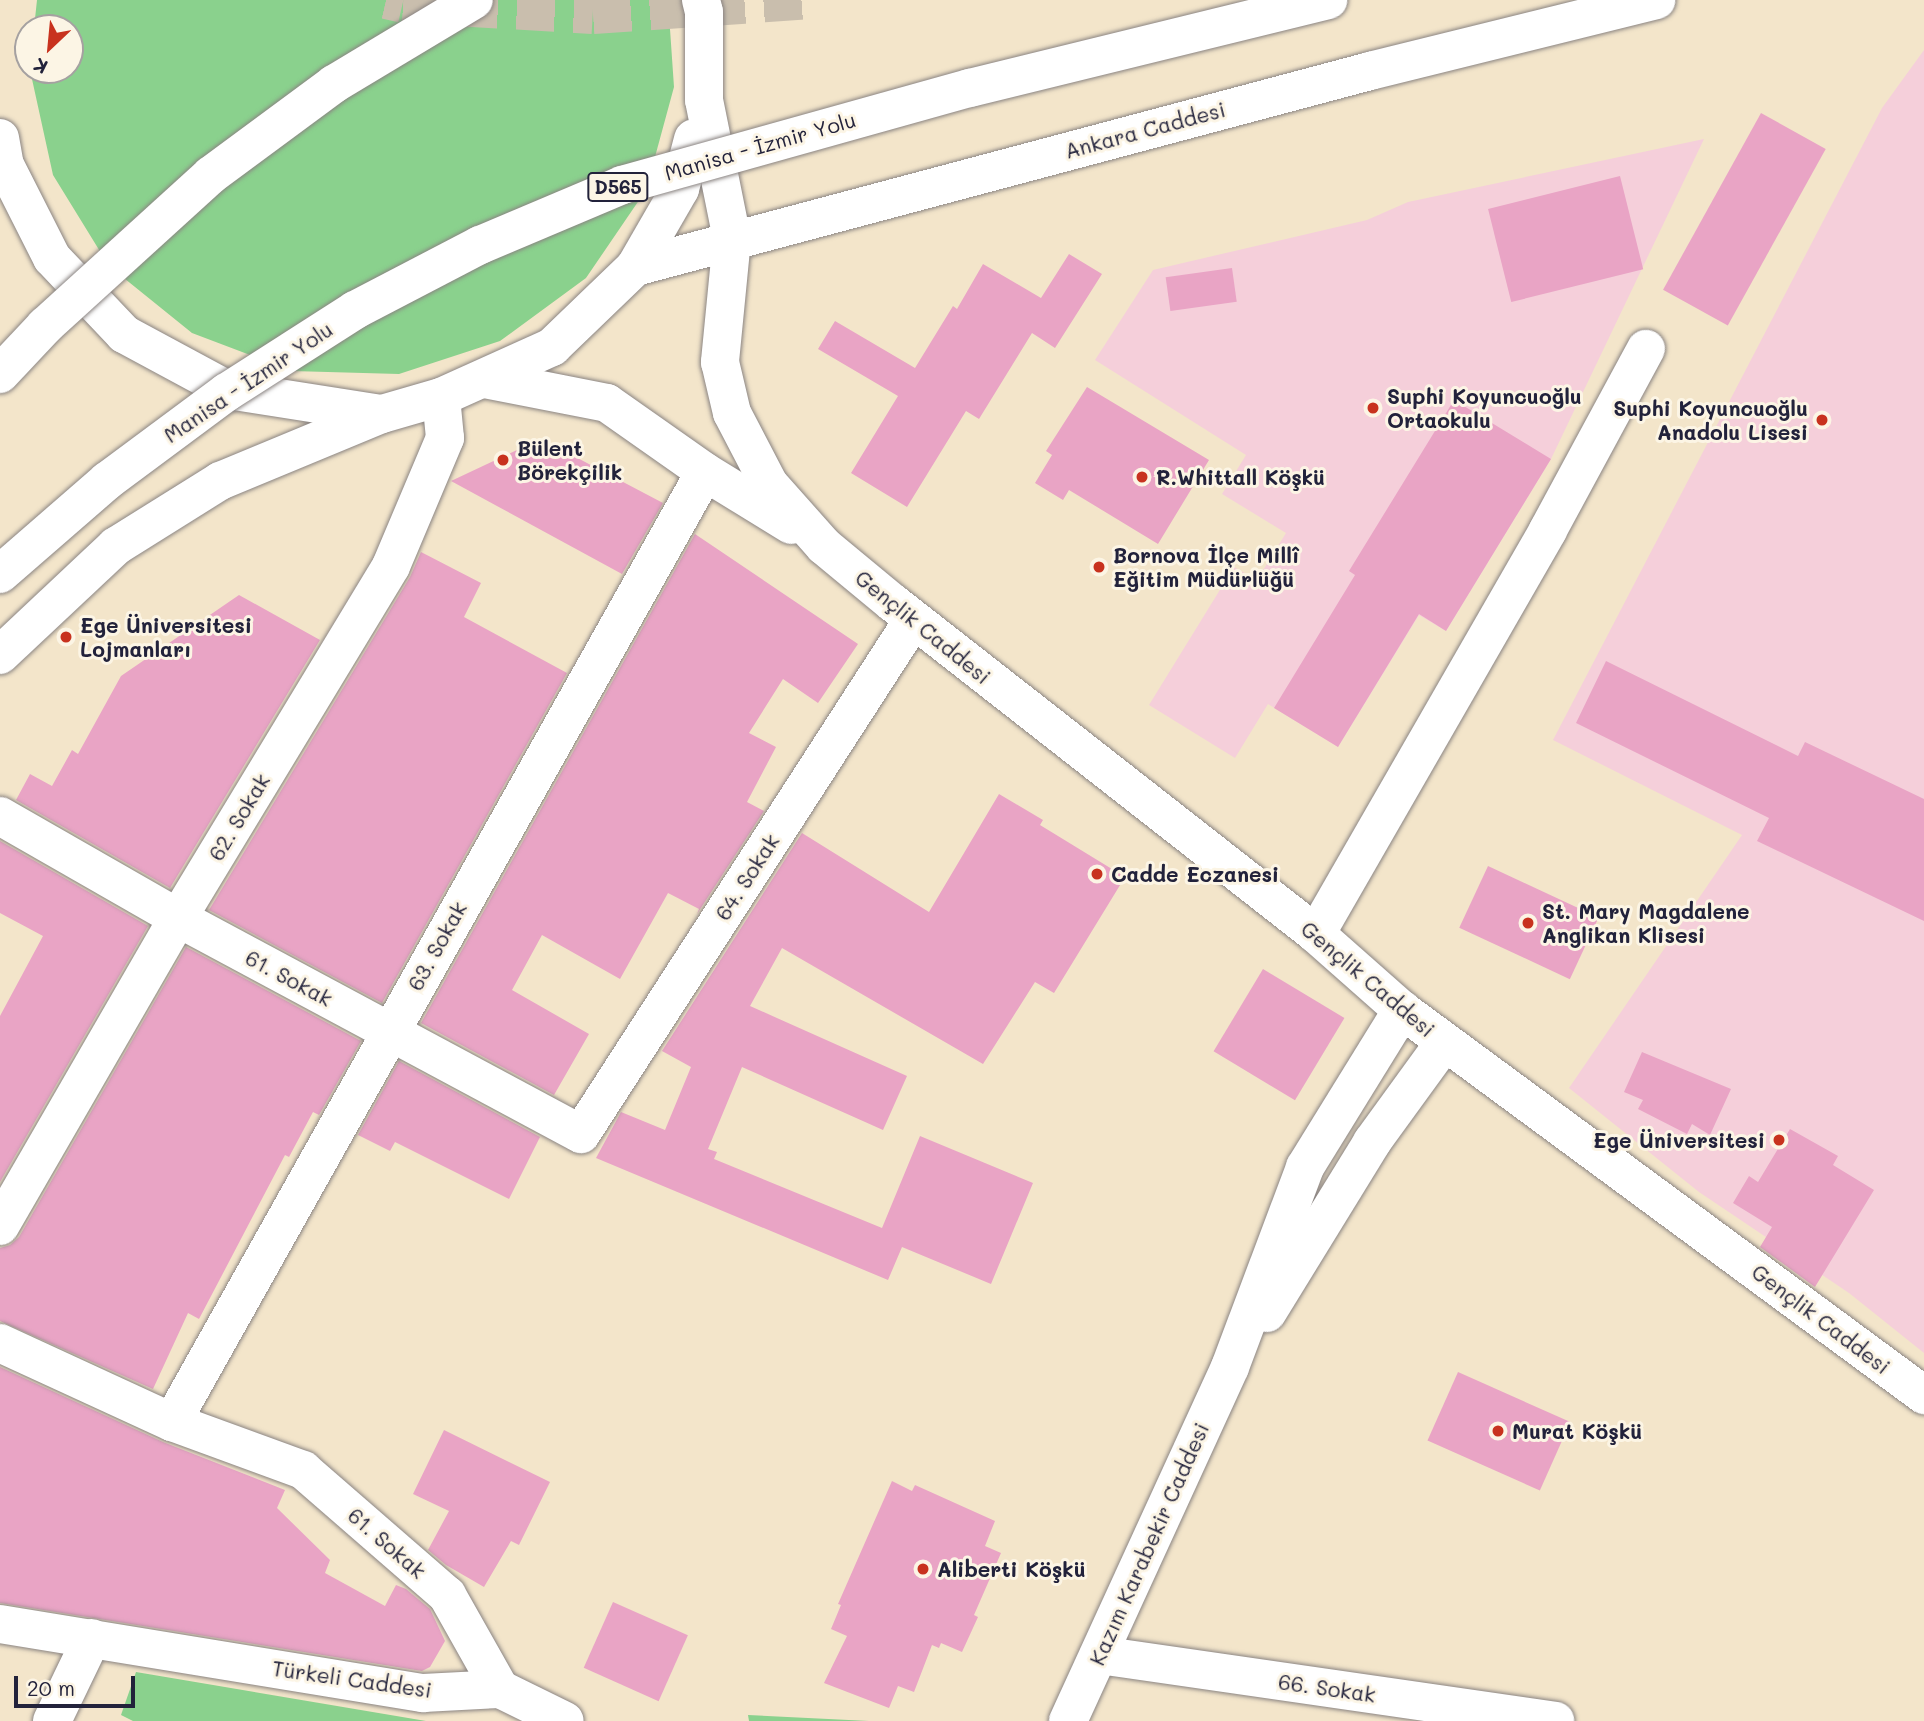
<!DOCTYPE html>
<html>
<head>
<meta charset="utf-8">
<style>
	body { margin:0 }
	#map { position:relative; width:1924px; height:1721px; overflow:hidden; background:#f3e5ca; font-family:Mali,sans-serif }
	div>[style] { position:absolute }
	.built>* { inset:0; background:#f5cfda }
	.green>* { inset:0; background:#8ad18d }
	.building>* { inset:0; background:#e9a4c5; transform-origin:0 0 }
	.highway-tunnel>* { height:38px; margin-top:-19px; transform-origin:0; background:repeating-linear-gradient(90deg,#c9bead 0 38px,transparent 0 57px) }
	.roads { filter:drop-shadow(0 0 2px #8a8482) drop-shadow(0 0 2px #8a8482) }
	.minor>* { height:38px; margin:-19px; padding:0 19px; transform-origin:19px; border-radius:19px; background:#fff }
	.major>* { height:38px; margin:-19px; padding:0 19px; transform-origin:19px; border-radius:19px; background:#fff }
	.bridges { filter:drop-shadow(0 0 2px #8a8482) drop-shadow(0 0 2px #8a8482) }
	.highway-bridge>* { height:38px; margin:-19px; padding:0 19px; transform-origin:19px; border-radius:19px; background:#fff }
	.dots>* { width:19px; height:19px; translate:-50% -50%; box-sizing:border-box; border:4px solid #fcf5e5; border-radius:50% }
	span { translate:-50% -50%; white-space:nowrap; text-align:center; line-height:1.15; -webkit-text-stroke:6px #fcf5e5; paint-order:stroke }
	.shield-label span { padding:2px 5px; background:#fcf5e5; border:2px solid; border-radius:5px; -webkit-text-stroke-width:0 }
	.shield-label { font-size:19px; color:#22223b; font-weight:700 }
	.street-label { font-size:21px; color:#22223b }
	.poi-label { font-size:21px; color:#22223b; font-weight:700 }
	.left { translate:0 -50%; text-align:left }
	.right { translate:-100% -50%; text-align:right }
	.north { position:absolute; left:14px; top:14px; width:70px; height:70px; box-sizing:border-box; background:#fcf5e5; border:2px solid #a5a1a1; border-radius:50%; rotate:206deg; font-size:19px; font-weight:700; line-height:28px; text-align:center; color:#22223b }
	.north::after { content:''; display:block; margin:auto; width:24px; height:32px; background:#c8321e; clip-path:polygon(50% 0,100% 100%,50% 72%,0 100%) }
	.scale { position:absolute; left:14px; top:1676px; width:121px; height:32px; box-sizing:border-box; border:4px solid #22223b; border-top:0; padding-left:9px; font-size:21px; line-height:24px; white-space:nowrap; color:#22223b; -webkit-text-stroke:5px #fcf5e5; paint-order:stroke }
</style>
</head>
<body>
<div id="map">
	<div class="built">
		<i style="clip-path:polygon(1924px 50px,1924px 1353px,1849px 1293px,1699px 1192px,1569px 1088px,1742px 835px,1553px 740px,1882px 108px)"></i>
		<i style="clip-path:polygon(1704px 139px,1551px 459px,1446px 631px,1419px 615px,1338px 747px,1268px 704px,1235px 758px,1149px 705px,1234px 567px,1257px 580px,1286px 533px,1222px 494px,1246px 455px,1095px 360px,1153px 270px,1367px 220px,1408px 202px)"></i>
	</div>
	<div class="green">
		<i style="clip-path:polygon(37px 0,668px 0,674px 87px,646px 190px,586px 278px,500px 341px,399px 374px,292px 371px,192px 333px,109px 266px,53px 175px,30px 70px,70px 70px,70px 28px,34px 28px)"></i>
		<i style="clip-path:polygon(136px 1672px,426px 1721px,133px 1721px,121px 1715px)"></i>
		<i style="clip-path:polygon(748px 1715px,869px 1721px,749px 1721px)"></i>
	</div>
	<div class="building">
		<i style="left:1761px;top:113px;width:74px;height:202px;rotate:29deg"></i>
		<i style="left:1620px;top:176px;width:96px;height:136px;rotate:76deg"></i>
		<i style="clip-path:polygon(1069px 254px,1102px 274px,1055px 348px,1032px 333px,979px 419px,966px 411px,907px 507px,851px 473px,898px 396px,818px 349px,835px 321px,915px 368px,953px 306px,957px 309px,983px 264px,1041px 298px)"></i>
		<i style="left:1232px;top:268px;width:34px;height:67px;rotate:82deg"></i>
		<i style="clip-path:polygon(1087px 387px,1209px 460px,1158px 544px,1069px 490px,1063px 500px,1035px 483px,1052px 455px,1046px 451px)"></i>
		<i style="clip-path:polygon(1454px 400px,1551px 459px,1446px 631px,1419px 614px,1338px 747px,1274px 708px,1355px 575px,1349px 571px)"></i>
		<i style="clip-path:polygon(536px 441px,547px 447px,549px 443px,663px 503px,622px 574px,451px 481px)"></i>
		<i style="clip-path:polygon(695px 534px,858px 644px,818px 703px,783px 679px,749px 733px,776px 747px,747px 802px,764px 811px,697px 914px,699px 909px,668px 893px,620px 979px,542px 935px,512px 990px,589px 1034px,554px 1095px,421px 1023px)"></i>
		<i style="clip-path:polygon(421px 552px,481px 583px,464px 617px,567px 673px,382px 1003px,209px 910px,410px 577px)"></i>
		<i style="clip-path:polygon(239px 595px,320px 640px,170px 888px,16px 800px,30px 774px,52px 786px,72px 750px,78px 754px,121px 676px)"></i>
		<i style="clip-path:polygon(1606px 661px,1798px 756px,1805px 742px,1924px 799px,1924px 921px,1757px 841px,1769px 818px,1576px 723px)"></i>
		<i style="clip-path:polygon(999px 794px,1043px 820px,1040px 825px,1125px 877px,1054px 993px,1035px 982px,983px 1064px,782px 948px,750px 1006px,907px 1076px,883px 1130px,742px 1067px,708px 1149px,717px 1152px,714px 1159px,882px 1228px,920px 1136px,1033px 1183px,991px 1284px,902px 1247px,888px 1280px,596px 1158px,621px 1112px,665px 1130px,691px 1067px,662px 1051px,802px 833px,929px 912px)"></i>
		<i style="clip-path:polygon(0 841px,148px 926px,0 1182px,0 1016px,43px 936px,0 913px)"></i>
		<i style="left:1488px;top:866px;width:122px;height:68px;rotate:25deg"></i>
		<i style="clip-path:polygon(186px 947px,361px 1041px,319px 1115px,313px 1112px,289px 1157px,285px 1155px,199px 1319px,188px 1313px,153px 1389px,0 1321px,0 1248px,10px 1245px,19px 1237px)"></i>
		<i style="left:1263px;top:969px;width:95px;height:96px;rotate:31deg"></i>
		<i style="clip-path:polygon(1642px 1052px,1731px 1089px,1710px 1135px,1692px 1124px,1687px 1134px,1638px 1109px,1643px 1100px,1624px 1092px)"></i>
		<i style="clip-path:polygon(399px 1061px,540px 1137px,509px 1199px,395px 1142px,390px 1151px,358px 1135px)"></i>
		<i style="clip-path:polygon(1790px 1129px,1838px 1156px,1833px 1165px,1874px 1190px,1815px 1287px,1760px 1247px,1772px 1227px,1733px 1203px,1749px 1176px,1758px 1182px)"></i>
		<i style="clip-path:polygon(0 1367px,163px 1442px,285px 1490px,277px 1508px,330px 1560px,325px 1573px,385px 1606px,396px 1585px,406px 1589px,430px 1609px,445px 1641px,430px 1667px,422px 1671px,0 1603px)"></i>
		<i style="left:1458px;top:1372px;width:123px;height:75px;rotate:24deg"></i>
		<i style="clip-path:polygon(444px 1430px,550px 1482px,519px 1545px,511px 1541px,484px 1587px,446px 1565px,428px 1550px,449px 1511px,413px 1494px)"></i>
		<i style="clip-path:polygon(892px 1481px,912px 1491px,915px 1485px,995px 1521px,985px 1546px,1001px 1553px,974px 1615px,978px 1617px,962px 1652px,941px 1643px,939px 1648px,932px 1645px,914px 1692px,898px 1686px,889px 1708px,824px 1683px,847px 1636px,831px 1629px,841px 1605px,838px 1604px)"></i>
		<i style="left:613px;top:1602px;width:82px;height:72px;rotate:24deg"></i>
	</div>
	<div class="highway-tunnel">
		<i style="left:386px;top:0;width:17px;rotate:13deg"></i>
		<i style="left:403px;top:4px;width:190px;rotate:3.3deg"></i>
		<i style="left:593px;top:15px;width:222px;rotate:-3.9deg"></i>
	</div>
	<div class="roads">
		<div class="minor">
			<i style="left:0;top:816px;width:205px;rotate:29.8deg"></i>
			<i style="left:178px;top:918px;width:457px;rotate:28.2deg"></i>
			<i style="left:581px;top:1134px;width:612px;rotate:-57.14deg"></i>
			<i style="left:1316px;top:934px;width:466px;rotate:-60.1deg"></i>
			<i style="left:1548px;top:530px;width:206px;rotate:-61.6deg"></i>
			<i style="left:0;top:1226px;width:356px;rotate:-60deg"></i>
			<i style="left:178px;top:918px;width:411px;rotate:-58.8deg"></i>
			<i style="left:391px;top:566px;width:139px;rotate:-67.1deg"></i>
			<i style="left:445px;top:438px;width:41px;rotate:-95.6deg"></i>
			<i style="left:172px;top:1422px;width:1089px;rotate:-60.71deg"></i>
			<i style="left:0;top:1624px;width:429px;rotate:9.3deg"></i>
			<i style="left:423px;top:1693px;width:77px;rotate:-3deg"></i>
			<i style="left:1099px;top:1655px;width:461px;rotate:8.2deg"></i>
			<i style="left:52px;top:1721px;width:92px;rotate:-64.3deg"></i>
		</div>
		<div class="major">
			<i style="left:701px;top:0;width:12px;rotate:76deg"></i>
			<i style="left:704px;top:12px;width:88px;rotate:90deg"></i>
			<i style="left:704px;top:100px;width:142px;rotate:78.6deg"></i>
			<i style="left:732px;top:239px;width:124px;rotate:95.6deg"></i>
			<i style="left:720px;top:362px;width:52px;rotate:76.8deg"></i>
			<i style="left:732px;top:413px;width:80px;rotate:62.5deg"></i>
			<i style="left:769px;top:484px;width:83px;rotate:48.4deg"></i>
			<i style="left:824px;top:546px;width:89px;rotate:39.6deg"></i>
			<i style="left:893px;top:603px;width:537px;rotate:38.04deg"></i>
			<i style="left:1316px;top:934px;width:115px;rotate:41.5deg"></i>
			<i style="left:1402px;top:1010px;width:649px;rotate:36.41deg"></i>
			<i style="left:0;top:138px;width:27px;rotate:80deg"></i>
			<i style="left:5px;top:165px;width:104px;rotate:63.2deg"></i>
			<i style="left:52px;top:258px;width:105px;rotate:46.5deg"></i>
			<i style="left:124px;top:334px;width:118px;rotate:28.3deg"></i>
			<i style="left:228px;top:390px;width:155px;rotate:8.9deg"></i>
			<i style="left:635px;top:267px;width:761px;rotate:-14.93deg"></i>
			<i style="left:1370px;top:71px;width:295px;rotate:-13.9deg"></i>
			<i style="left:485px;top:379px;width:124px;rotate:11.1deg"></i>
			<i style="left:607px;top:403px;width:120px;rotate:35.1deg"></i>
			<i style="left:705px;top:472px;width:101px;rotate:31.6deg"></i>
			<i style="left:0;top:655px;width:159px;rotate:-43.2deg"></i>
			<i style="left:116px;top:546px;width:123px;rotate:-32deg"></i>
			<i style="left:220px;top:481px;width:175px;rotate:-22.5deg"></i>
			<i style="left:382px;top:414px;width:61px;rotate:-16.1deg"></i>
			<i style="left:441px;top:397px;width:122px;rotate:-24.2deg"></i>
			<i style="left:552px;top:347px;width:115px;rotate:-43.9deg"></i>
			<i style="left:635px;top:267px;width:90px;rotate:-60deg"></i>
			<i style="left:680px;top:189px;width:52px;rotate:-75.4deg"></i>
			<i style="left:1267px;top:1313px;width:201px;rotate:-58.4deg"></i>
			<i style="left:1372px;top:1142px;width:122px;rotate:-54deg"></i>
			<i style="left:0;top:1343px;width:189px;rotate:24.7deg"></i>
			<i style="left:172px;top:1422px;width:140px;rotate:20.1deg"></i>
			<i style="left:303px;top:1470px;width:191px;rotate:41deg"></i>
			<i style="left:447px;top:1595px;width:108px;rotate:60.6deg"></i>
			<i style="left:500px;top:1689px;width:72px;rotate:26.2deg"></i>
			<i style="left:1068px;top:1721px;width:389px;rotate:-65.4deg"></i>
			<i style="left:1230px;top:1367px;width:214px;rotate:-69.4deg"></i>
			<i style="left:1305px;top:1167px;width:185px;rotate:-58.3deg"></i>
		</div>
	</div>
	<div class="bridges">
		<div class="highway-bridge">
			<i style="left:0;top:374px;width:66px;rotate:-46.8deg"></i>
			<i style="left:45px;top:326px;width:224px;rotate:-42.3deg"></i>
			<i style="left:211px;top:175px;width:153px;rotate:-36.5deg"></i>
			<i style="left:334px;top:84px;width:163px;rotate:-31deg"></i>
			<i style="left:0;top:574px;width:142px;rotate:-41deg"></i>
			<i style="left:107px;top:481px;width:149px;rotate:-36.6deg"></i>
			<i style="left:227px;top:392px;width:152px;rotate:-32.6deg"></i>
			<i style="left:355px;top:310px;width:141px;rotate:-27.5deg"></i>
			<i style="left:480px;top:245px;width:154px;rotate:-22.9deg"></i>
			<i style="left:622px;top:185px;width:361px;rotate:-15.6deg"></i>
			<i style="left:970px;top:88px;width:369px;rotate:-13.8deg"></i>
		</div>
	</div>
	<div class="dots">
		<i style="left:1373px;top:408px;background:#c8321e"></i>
		<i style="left:1822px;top:420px;background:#c8321e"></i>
		<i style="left:503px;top:460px;background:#c8321e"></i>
		<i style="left:1142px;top:477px;background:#c8321e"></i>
		<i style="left:1099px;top:567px;background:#c8321e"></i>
		<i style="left:66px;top:637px;background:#c8321e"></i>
		<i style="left:1097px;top:874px;background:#c8321e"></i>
		<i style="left:1528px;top:923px;background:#c8321e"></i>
		<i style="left:1779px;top:1140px;background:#c8321e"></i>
		<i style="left:1498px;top:1431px;background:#c8321e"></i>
		<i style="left:923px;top:1569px;background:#c8321e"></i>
	</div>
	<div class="shield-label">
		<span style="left:618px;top:187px">D565</span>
	</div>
	<div class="street-label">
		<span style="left:1145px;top:130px;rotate:-15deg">Ankara Caddesi</span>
		<span style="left:760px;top:146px;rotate:-16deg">Manisa - İzmir Yolu</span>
		<span style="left:248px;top:382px;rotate:-34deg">Manisa - İzmir Yolu</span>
		<span style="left:923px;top:627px;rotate:39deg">Gençlik Caddesi</span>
		<span style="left:239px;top:817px;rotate:-59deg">62. Sokak</span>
		<span style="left:747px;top:877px;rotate:-57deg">64. Sokak</span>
		<span style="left:437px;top:946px;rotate:-61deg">63. Sokak</span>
		<span style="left:289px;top:978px;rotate:28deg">61. Sokak</span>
		<span style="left:1368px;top:979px;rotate:40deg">Gençlik Caddesi</span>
		<span style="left:1821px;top:1319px;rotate:37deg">Gençlik Caddesi</span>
		<span style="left:387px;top:1543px;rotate:41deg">61. Sokak</span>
		<span style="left:1149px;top:1544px;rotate:-66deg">Kazım Karabekir Caddesi</span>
		<span style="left:352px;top:1679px;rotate:8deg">Türkeli Caddesi</span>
		<span style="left:1327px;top:1688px;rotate:8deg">66. Sokak</span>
	</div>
	<div class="poi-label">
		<span class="left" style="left:1387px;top:408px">Suphi Koyuncuoğlu<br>Ortaokulu</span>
		<span class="right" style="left:1808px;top:420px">Suphi Koyuncuoğlu<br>Anadolu Lisesi</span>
		<span class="left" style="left:517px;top:460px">Bülent<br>Börekçilik</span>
		<span class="left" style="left:1156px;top:477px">R.Whittall Köşkü</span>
		<span class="left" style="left:1113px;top:567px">Bornova İlçe Millî<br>Eğitim Müdürlüğü</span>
		<span class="left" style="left:80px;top:637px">Ege Üniversitesi<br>Lojmanları</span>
		<span class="left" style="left:1111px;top:874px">Cadde Eczanesi</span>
		<span class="left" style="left:1542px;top:923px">St. Mary Magdalene<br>Anglikan Klisesi</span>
		<span class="right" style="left:1765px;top:1140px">Ege Üniversitesi</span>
		<span class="left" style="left:1512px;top:1431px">Murat Köşkü</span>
		<span class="left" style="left:937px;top:1569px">Aliberti Köşkü</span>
	</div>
	<div class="north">K</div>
	<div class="scale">20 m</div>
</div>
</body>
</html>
